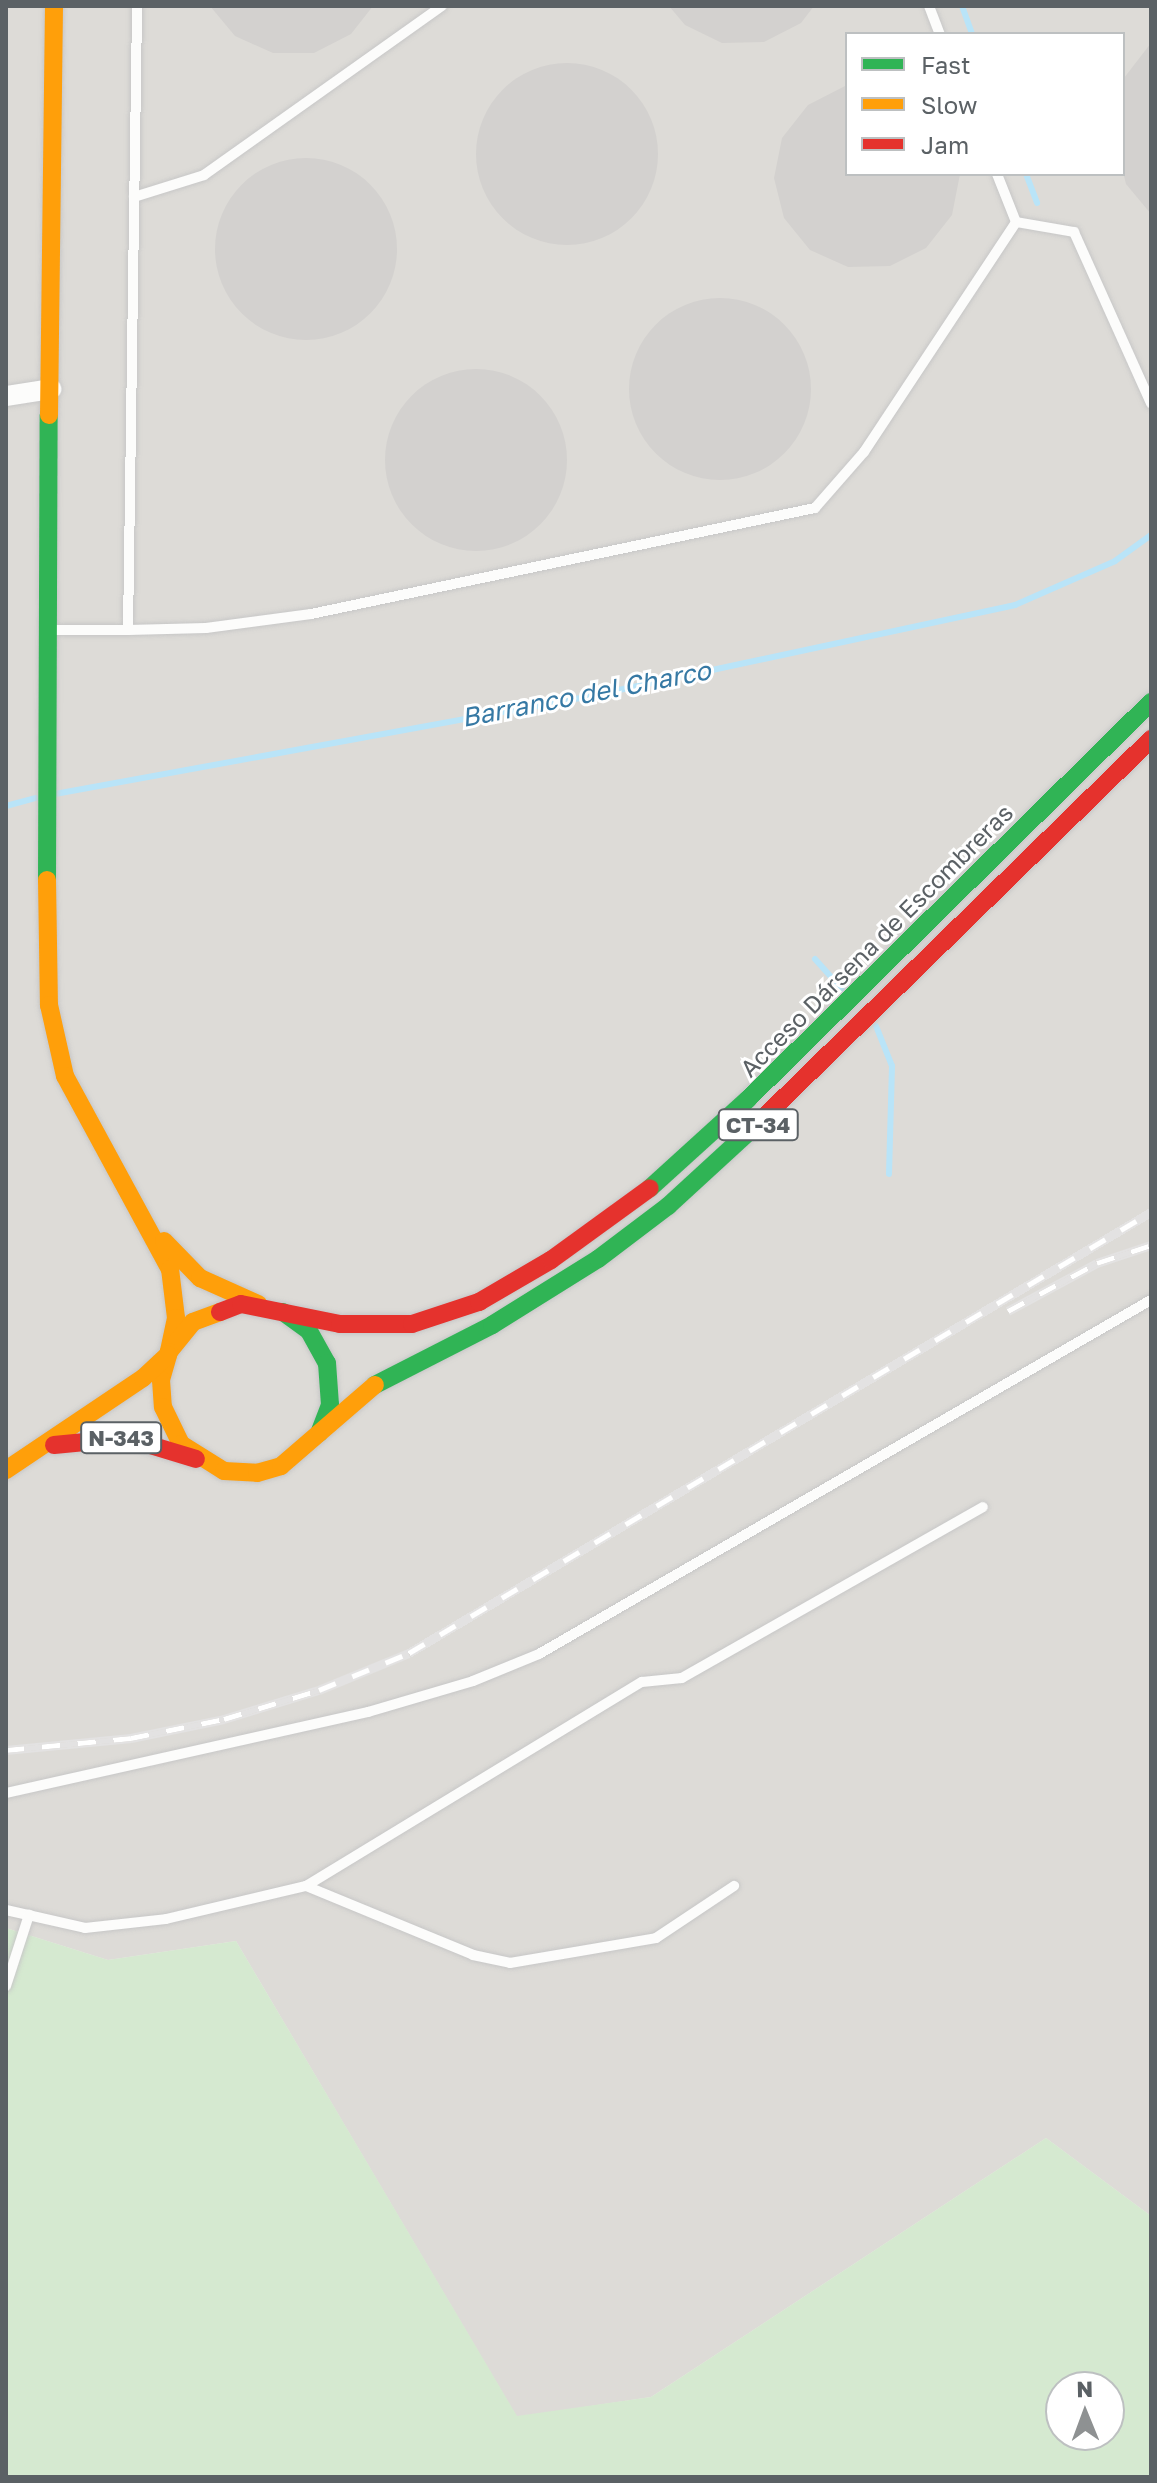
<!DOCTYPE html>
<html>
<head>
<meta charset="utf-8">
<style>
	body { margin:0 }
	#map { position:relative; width:1157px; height:2483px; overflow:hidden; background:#eceae6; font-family:"Golos Text",sans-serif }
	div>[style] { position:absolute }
	.industrial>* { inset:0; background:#dddbd7 }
	.green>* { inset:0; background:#d5e9d0 }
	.stream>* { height:6px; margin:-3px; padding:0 3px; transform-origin:3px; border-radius:3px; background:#b9e4f8 }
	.building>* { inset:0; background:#d3d1cf }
	.round { border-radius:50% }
	.roads { filter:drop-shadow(0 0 2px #c7c7c7) drop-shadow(0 0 2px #c7c7c7) }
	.lane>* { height:10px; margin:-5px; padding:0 5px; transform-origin:5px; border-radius:5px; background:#fcfcfb }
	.street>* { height:20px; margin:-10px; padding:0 10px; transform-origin:10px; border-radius:10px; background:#fcfcfb }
	.fast>* { height:18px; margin:-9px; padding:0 9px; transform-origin:9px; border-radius:9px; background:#30b455 }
	.slow>* { height:18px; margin:-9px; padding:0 9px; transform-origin:9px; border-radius:9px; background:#ff9f0a }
	.jam>* { height:18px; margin:-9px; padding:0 9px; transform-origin:9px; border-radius:9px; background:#e5322d }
	.rail>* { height:9px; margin-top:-4.5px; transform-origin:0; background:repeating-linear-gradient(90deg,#fff 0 18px,#e3e2e2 0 36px); box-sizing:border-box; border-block:2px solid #e3e2e2 }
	span { translate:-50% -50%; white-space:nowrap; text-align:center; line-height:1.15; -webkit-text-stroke:6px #fff; paint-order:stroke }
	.shield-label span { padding:2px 6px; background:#fff; border:2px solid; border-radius:6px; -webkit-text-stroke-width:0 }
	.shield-label { font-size:22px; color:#5b6165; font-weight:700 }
	.street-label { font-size:24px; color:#5b6165 }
	.water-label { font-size:26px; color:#3679a4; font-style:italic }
	.frame { position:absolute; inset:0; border:8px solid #5b6165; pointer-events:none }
	.legend { position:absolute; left:845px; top:32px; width:280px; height:144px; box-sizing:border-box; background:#fff; border:2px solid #bdc0c1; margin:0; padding:10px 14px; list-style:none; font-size:24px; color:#5b6165 }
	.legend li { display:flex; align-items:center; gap:16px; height:40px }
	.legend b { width:40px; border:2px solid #bdc0c1 }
	.north { position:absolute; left:1045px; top:2371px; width:80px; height:80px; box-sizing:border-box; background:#fff; border:2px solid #bdc0c1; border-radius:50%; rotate:359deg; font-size:22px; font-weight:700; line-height:32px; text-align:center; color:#5b6165 }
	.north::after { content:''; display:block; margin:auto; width:28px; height:36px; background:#8e9192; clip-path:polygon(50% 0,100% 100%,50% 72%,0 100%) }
</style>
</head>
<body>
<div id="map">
	<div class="industrial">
		<i style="clip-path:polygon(evenodd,6px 6px,1151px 6px,1151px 2216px,1046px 2138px,651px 2397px,517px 2417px,236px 1941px,108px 1960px,6px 1928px,6px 6px,847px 34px,1123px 34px,1123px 174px,847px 174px,847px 34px)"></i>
	</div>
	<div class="green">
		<i style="clip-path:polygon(evenodd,6px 1928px,108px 1960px,236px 1941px,517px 2416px,651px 2397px,1046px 2138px,1151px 2216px,1151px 2477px,6px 2477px,6px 1928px,1061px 2387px,1109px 2387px,1109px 2435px,1061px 2435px,1061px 2387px)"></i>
	</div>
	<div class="stream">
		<i style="left:962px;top:6px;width:30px;rotate:70deg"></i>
		<i style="left:1026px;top:174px;width:31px;rotate:69deg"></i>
		<i style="left:55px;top:794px;width:545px;rotate:-10.36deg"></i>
		<i style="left:591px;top:696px;width:434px;rotate:-12.1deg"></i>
		<i style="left:1015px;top:605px;width:109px;rotate:-23.7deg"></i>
		<i style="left:1115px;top:561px;width:44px;rotate:-35.8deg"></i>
		<i style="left:6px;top:806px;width:31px;rotate:-15deg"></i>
		<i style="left:815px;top:959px;width:40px;rotate:48deg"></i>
		<i style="left:876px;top:1026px;width:43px;rotate:68.2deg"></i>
		<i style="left:892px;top:1066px;width:108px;rotate:91.6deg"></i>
	</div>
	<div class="building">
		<i style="clip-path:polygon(210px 6px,373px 6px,351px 34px,314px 53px,273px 53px,235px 36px)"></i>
		<i style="clip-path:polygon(669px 6px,814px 6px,801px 23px,764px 42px,722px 43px,685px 25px)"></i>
		<i style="clip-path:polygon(1151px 43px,1151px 214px,1126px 184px,1123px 172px,1124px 78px)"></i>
		<i class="round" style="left:476px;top:63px;width:182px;height:182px"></i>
		<i style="clip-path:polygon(845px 86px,847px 174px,960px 174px,952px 215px,926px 248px,890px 266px,848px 267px,810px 250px,784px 218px,774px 178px,782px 138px,808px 105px)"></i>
		<i class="round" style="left:215px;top:158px;width:182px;height:182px"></i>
		<i class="round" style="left:629px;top:298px;width:182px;height:182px"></i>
		<i class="round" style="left:385px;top:369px;width:182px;height:182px"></i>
	</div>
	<div class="roads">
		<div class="lane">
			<i style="left:929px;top:6px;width:30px;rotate:69deg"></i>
			<i style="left:134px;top:197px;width:73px;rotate:-17.4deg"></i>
			<i style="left:204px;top:175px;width:292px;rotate:-35.4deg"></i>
			<i style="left:1016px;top:222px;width:59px;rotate:9.8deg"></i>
			<i style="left:1074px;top:232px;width:188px;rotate:65.8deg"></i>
			<i style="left:48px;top:630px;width:80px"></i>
			<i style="left:128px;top:630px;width:624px;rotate:-89.17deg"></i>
			<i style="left:128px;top:630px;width:78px;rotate:-1.5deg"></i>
			<i style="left:206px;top:628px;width:106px;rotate:-7.6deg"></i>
			<i style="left:311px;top:614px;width:515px;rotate:-11.88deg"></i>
			<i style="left:815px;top:508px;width:74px;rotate:-48.8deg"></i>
			<i style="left:864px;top:452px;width:276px;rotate:-56.5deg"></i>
			<i style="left:1016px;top:222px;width:52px;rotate:-111.6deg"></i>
			<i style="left:6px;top:1793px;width:371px;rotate:-12.6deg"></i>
			<i style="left:368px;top:1712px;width:109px;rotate:-16.4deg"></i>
			<i style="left:473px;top:1681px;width:71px;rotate:-22.2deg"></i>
			<i style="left:539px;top:1654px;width:707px;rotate:-30.05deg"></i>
			<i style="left:306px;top:1886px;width:181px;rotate:22.4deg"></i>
			<i style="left:473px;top:1955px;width:38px;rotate:12deg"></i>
			<i style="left:510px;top:1963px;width:148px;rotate:-9.7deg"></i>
			<i style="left:656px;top:1938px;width:94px;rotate:-33.7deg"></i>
			<i style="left:6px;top:1910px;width:81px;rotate:12.8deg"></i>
			<i style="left:85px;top:1928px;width:81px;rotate:-6.3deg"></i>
			<i style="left:166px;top:1919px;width:144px;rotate:-13.3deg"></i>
			<i style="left:306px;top:1886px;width:393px;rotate:-31.3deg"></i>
			<i style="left:642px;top:1682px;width:40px;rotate:-5.7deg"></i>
			<i style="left:682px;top:1678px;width:346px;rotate:-29.6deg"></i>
			<i style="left:6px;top:1986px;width:75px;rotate:-72.1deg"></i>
		</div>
		<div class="street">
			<i style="left:6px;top:396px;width:46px;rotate:-8.8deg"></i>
		</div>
		<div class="fast">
			<i style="left:47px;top:880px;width:465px;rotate:-89.8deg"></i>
			<i style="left:650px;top:1188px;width:132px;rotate:-42.2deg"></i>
			<i style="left:748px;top:1099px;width:566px;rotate:-44.57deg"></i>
			<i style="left:283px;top:1312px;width:32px;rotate:36deg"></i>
			<i style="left:309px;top:1331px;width:37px;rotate:61deg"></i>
			<i style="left:327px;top:1363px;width:42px;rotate:85.9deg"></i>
			<i style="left:330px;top:1405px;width:30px;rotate:111deg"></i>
			<i style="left:375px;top:1385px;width:131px;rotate:-27.1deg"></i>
			<i style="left:492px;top:1325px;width:125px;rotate:-31.9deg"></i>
			<i style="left:598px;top:1259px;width:88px;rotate:-37.1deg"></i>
			<i style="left:668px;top:1206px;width:115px;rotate:-42.5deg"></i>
		</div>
		<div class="slow">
			<i style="left:49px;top:415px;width:409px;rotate:-89.3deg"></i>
			<i style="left:47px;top:880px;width:125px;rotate:89.1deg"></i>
			<i style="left:49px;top:1005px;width:73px;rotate:77.3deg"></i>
			<i style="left:65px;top:1076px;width:220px;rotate:61.5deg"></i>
			<i style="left:170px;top:1269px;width:49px;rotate:83deg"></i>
			<i style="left:176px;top:1318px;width:35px;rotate:102deg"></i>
			<i style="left:164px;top:1241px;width:52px;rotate:45.8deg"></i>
			<i style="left:200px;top:1278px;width:64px;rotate:24.1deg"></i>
			<i style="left:220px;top:1312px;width:29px;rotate:160deg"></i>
			<i style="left:193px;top:1322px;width:38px;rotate:129deg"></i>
			<i style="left:169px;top:1352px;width:29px;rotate:106deg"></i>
			<i style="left:161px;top:1380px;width:27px;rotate:86deg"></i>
			<i style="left:163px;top:1407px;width:41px;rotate:64.1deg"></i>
			<i style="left:181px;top:1444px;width:51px;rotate:32.1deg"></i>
			<i style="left:224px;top:1471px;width:33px;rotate:3deg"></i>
			<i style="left:257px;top:1473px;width:25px;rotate:-16deg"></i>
			<i style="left:281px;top:1466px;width:124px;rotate:-40.8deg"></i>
			<i style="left:6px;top:1470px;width:165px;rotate:-33.9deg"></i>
			<i style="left:143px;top:1378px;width:34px;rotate:-43deg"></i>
		</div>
		<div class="jam">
			<i style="left:753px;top:1128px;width:557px;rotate:-44.34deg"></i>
			<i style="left:220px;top:1312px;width:22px;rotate:-21deg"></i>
			<i style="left:241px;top:1304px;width:101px;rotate:11.4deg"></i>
			<i style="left:340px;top:1324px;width:72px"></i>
			<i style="left:412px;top:1324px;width:71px;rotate:-18.2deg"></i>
			<i style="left:479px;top:1302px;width:83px;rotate:-30.3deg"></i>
			<i style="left:551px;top:1260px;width:122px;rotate:-36deg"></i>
			<i style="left:54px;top:1445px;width:73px;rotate:-5.5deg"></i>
			<i style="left:127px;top:1438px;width:72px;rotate:16.9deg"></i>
		</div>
	</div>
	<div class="rail">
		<i style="left:1008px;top:1311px;width:101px;rotate:-28.3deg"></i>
		<i style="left:1097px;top:1263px;width:57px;rotate:-18.4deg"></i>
		<i style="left:6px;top:1750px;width:126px;rotate:-5.5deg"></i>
		<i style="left:131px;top:1738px;width:95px;rotate:-11.5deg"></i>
		<i style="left:224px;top:1719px;width:99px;rotate:-17deg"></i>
		<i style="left:319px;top:1690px;width:97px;rotate:-22.3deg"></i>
		<i style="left:409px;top:1653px;width:863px;rotate:-30.72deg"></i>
	</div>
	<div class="shield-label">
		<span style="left:758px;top:1125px">CT-34</span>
		<span style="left:121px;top:1438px">N-343</span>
	</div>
	<div class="street-label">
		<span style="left:876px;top:940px;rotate:-45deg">Acceso Dársena de Escombreras</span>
	</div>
	<div class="water-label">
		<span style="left:586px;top:694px;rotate:-11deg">Barranco del Charco</span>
	</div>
	<div class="frame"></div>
	<ul class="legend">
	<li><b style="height:10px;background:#30b455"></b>Fast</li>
	<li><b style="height:10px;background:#ff9f0a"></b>Slow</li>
	<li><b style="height:10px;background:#e5322d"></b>Jam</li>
	</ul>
	<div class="north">N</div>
</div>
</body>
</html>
